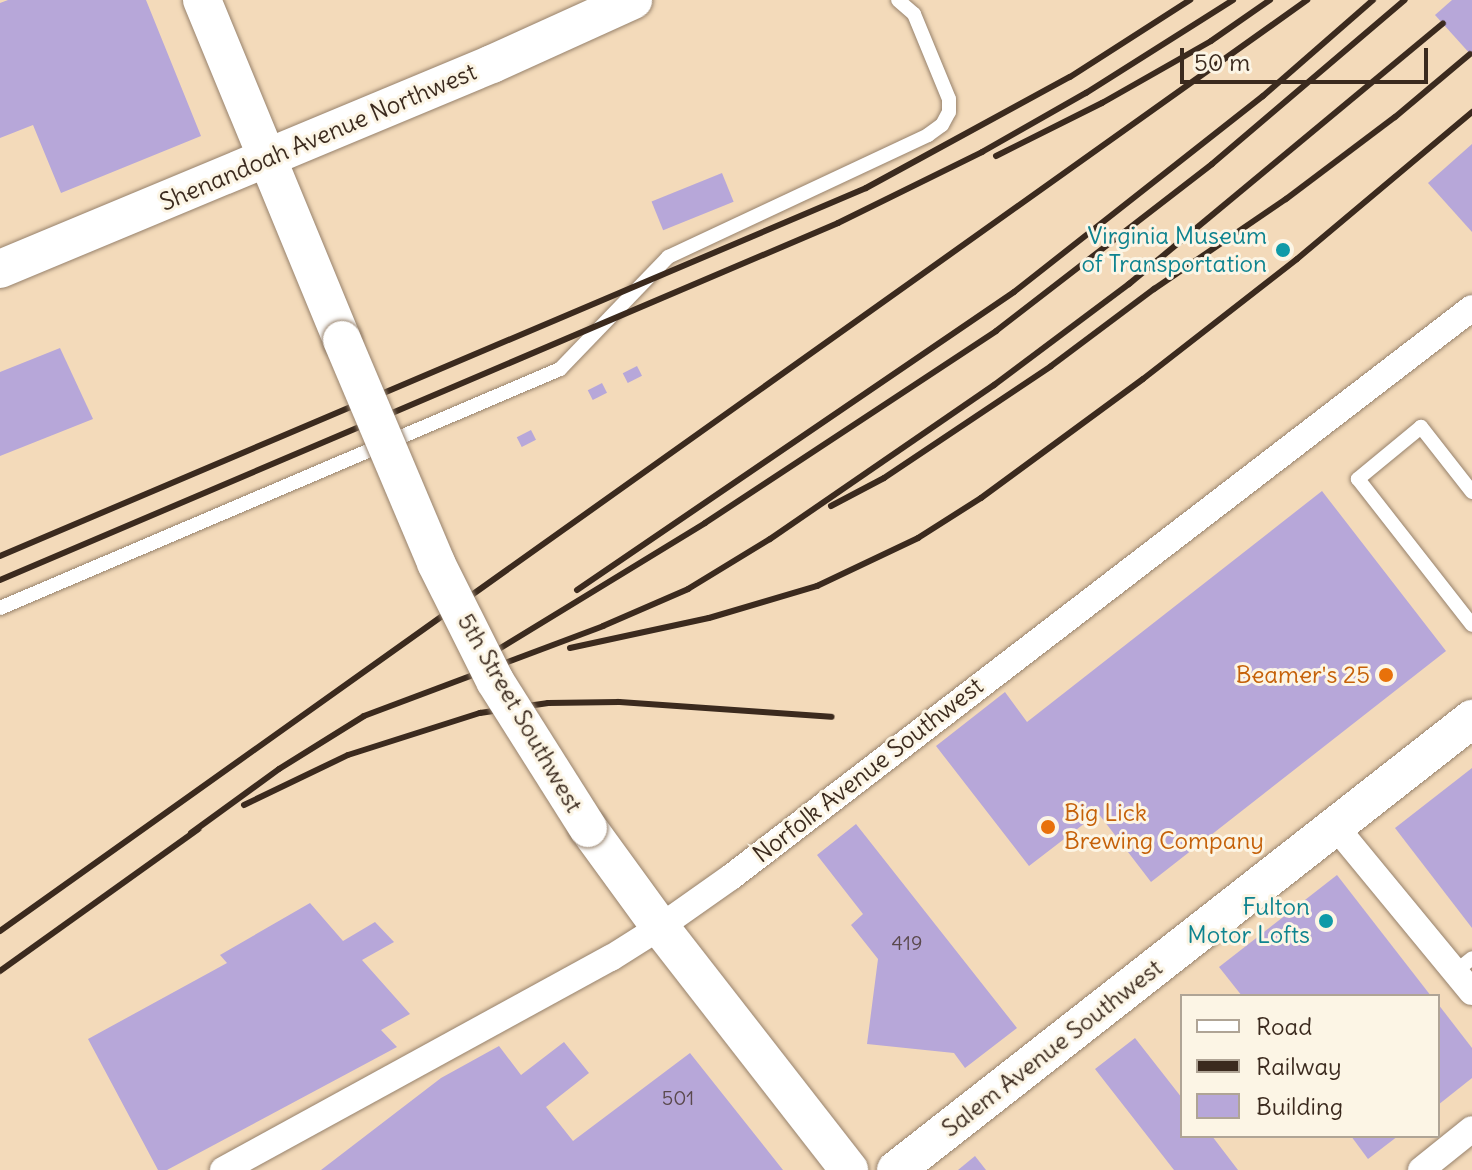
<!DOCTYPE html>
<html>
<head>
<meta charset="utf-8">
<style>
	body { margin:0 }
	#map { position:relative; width:1472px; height:1170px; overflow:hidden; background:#f3daba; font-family:Delius,sans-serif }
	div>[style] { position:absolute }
	.building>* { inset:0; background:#b7a7d9; transform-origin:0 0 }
	.roads { filter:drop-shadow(0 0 2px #97826c) drop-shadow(0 0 2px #97826c) }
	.lane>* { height:14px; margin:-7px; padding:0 7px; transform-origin:7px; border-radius:7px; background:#fff }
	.street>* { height:26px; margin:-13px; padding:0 13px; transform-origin:13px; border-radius:13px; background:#fff }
	.secondary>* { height:38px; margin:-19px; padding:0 19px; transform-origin:19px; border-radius:19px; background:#fff }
	.rail>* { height:6px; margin:-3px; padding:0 3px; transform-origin:3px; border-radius:3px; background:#3b2a1e }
	.bridges { filter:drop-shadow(0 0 2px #97826c) drop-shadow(0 0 2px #97826c) }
	.secondary-bridge>* { height:38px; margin:-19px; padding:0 19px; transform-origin:19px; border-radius:19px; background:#fff }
	.dots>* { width:22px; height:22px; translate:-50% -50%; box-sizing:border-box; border:4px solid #fcf5e5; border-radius:50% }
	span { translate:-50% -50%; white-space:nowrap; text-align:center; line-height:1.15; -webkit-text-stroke:6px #fcf5e5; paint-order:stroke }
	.number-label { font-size:20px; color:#5a494d }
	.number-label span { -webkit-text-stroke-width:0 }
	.street-label { font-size:24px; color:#3b2a1e }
	.culture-label { font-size:24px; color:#0d838f }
	.right { translate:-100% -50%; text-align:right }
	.food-label { font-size:24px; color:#c56008 }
	.left { translate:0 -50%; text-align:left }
	.legend { position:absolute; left:1180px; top:994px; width:260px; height:144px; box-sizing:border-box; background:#fcf5e5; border:2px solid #afa495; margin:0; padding:10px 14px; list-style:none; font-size:24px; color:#3b2a1e }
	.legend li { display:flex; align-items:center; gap:16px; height:40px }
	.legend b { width:40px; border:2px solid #afa495 }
	.scale { position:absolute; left:1180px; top:48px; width:248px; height:36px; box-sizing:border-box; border:4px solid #3b2a1e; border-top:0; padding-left:10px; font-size:24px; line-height:28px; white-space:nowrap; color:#3b2a1e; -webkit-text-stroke:6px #fcf5e5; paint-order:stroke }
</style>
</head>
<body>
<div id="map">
	<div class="building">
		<i style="clip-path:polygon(8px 0,146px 0,201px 136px,61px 193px,33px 125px,0 138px,0 3px)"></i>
		<i style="clip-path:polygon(1452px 0,1472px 0,1472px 56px,1435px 15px)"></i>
		<i style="clip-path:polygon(1472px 144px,1472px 232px,1428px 183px)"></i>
		<i style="left:722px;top:173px;width:31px;height:76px;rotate:68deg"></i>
		<i style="clip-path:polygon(60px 348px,93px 419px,0 456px,0 372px)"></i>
		<i style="left:637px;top:366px;width:11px;height:16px;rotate:63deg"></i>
		<i style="left:602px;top:383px;width:11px;height:16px;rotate:63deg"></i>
		<i style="left:531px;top:430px;width:11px;height:16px;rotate:63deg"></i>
		<i style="clip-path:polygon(1322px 491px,1446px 651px,1151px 882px,1098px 813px,1029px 866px,936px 746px,1005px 692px,1027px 722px)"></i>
		<i style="clip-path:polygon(1472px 768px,1472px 928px,1395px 828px)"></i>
		<i style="clip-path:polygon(856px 824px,1017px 1028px,965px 1068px,954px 1053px,867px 1044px,878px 959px,851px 925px,863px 914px,817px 855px)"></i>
		<i style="clip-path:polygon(1337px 875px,1431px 996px,1242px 996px,1219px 967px)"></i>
		<i style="clip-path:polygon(310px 903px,343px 941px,375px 922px,394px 942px,362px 960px,410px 1014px,381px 1030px,397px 1047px,167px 1170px,158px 1170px,88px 1039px,227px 963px,220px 955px)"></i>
		<i style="clip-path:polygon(1438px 1004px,1472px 1048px,1472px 1078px,1438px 1105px)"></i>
		<i style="clip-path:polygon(1135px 1038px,1182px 1098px,1182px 1136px,1212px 1136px,1238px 1170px,1174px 1170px,1095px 1069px)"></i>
		<i style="clip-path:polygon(564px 1042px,589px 1073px,546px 1107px,573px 1141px,690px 1053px,783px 1170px,321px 1170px,441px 1078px,499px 1046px,521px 1075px)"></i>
		<i style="clip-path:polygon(1351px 1136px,1398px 1136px,1368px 1159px)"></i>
		<i style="clip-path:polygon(975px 1156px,986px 1170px,958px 1170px)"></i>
	</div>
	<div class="roads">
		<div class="lane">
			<i style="left:1472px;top:492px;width:83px;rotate:-128.1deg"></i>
			<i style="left:1421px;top:427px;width:82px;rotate:140.5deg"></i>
			<i style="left:1358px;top:479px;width:185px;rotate:52deg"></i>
			<i style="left:0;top:608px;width:609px;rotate:-23.11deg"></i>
			<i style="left:560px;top:369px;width:156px;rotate:-46deg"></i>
			<i style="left:668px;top:257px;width:287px;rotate:-25.1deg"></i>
			<i style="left:928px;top:135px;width:17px;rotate:-36deg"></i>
			<i style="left:942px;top:125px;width:15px;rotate:-62deg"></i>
			<i style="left:949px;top:112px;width:13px;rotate:-90deg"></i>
			<i style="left:949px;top:99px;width:92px;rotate:-112.4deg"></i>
			<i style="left:914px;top:14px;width:21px;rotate:-139deg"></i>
			<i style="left:1455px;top:972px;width:22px;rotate:-39deg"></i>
		</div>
		<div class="street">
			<i style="left:1335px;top:826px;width:215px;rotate:50.5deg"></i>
			<i style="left:223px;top:1170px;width:442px;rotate:-28.7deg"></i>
			<i style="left:611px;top:958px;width:58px;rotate:-32.3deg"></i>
			<i style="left:660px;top:927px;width:87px;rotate:-35.2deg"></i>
			<i style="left:731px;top:877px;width:934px;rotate:-37.52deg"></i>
			<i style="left:1421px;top:1170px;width:65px;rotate:-38.8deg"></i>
		</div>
		<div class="secondary">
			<i style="left:202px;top:0;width:368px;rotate:67.6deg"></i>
			<i style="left:0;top:269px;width:533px;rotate:-22.62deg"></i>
			<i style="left:492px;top:64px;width:155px;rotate:-24.4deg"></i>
			<i style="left:588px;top:828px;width:122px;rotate:54deg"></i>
			<i style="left:660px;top:927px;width:308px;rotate:52.1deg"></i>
			<i style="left:896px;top:1170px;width:732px;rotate:-38.06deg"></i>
		</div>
	</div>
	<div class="rail">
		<i style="left:996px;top:156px;width:119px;rotate:-26.6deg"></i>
		<i style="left:1102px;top:103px;width:125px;rotate:-29.6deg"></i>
		<i style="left:1211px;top:41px;width:72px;rotate:-34.8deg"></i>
		<i style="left:831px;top:506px;width:60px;rotate:-27.8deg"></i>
		<i style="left:884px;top:478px;width:201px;rotate:-33.8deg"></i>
		<i style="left:1051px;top:366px;width:129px;rotate:-36.8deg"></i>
		<i style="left:1154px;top:289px;width:160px;rotate:-34.3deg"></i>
		<i style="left:1286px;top:199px;width:136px;rotate:-37deg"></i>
		<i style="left:1395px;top:117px;width:98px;rotate:-40deg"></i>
		<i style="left:0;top:556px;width:941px;rotate:-23.02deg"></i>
		<i style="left:866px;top:188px;width:232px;rotate:-28.6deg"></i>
		<i style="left:1070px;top:77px;width:143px;rotate:-32.7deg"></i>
		<i style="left:0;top:580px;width:911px;rotate:-23.07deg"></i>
		<i style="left:838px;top:223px;width:161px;rotate:-26.2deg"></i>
		<i style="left:982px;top:152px;width:120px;rotate:-29.6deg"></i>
		<i style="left:1086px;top:93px;width:174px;rotate:-32.3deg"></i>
		<i style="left:577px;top:590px;width:529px;rotate:-34.29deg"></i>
		<i style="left:1014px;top:292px;width:317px;rotate:-38.2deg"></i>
		<i style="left:1263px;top:96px;width:146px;rotate:-41.1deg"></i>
		<i style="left:570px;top:648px;width:142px;rotate:-12.2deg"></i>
		<i style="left:709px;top:618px;width:113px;rotate:-16.5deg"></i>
		<i style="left:817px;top:586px;width:112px;rotate:-25.4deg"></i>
		<i style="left:918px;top:538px;width:75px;rotate:-32.4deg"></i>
		<i style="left:981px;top:498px;width:201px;rotate:-36.3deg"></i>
		<i style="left:1143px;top:379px;width:195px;rotate:-37.9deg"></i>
		<i style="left:1297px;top:259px;width:229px;rotate:-40deg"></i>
		<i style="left:471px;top:666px;width:274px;rotate:-31.4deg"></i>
		<i style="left:705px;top:523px;width:349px;rotate:-33.4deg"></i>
		<i style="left:996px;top:331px;width:273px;rotate:-37.7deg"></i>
		<i style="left:1212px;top:164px;width:253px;rotate:-40.4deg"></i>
		<i style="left:244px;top:805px;width:115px;rotate:-25.7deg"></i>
		<i style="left:348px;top:755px;width:139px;rotate:-17.7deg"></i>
		<i style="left:480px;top:713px;width:69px;rotate:-8.4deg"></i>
		<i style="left:548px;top:703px;width:71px;rotate:-0.8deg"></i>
		<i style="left:619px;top:702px;width:213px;rotate:4deg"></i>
		<i style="left:191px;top:833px;width:109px;rotate:-36deg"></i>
		<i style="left:279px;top:769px;width:100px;rotate:-31.9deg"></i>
		<i style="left:364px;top:716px;width:255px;rotate:-20.6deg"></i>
		<i style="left:603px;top:626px;width:93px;rotate:-23.5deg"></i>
		<i style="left:688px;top:589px;width:96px;rotate:-31.4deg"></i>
		<i style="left:770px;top:539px;width:272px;rotate:-34.5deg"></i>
		<i style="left:994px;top:385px;width:169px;rotate:-36.8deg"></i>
		<i style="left:1129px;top:284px;width:408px;rotate:-39.7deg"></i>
		<i style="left:0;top:931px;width:1605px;rotate:-35.46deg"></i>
		<i style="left:0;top:971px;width:244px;rotate:-35.6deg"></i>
	</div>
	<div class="bridges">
		<div class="secondary-bridge">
			<i style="left:342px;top:340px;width:242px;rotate:67.1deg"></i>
			<i style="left:436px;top:563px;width:132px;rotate:63.4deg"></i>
			<i style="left:495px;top:681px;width:174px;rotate:57.7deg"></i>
		</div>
	</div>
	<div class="dots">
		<i style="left:1283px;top:250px;background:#0f9aa8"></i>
		<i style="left:1386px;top:675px;background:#e8710a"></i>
		<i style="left:1048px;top:827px;background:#e8710a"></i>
		<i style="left:1326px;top:921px;background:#0f9aa8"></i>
	</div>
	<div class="number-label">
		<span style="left:907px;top:942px">419</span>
		<span style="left:678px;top:1097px">501</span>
	</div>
	<div class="street-label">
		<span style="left:318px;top:137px;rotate:-23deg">Shenandoah Avenue Northwest</span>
		<span style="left:520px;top:713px;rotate:60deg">5th Street Southwest</span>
		<span style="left:868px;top:770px;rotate:-38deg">Norfolk Avenue Southwest</span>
		<span style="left:1052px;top:1048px;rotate:-38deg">Salem Avenue Southwest</span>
	</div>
	<div class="culture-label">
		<span class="right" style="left:1267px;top:250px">Virginia Museum<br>of Transportation</span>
		<span class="right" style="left:1310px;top:921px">Fulton<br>Motor Lofts</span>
	</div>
	<div class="food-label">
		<span class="right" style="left:1370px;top:675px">Beamer's 25</span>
		<span class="left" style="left:1064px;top:827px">Big Lick<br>Brewing Company</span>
	</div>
	<ul class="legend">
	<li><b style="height:10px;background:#fff"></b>Road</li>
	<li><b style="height:10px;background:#3b2a1e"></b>Railway</li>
	<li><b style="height:22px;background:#b7a7d9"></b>Building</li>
	</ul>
	<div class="scale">50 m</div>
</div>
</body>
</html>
